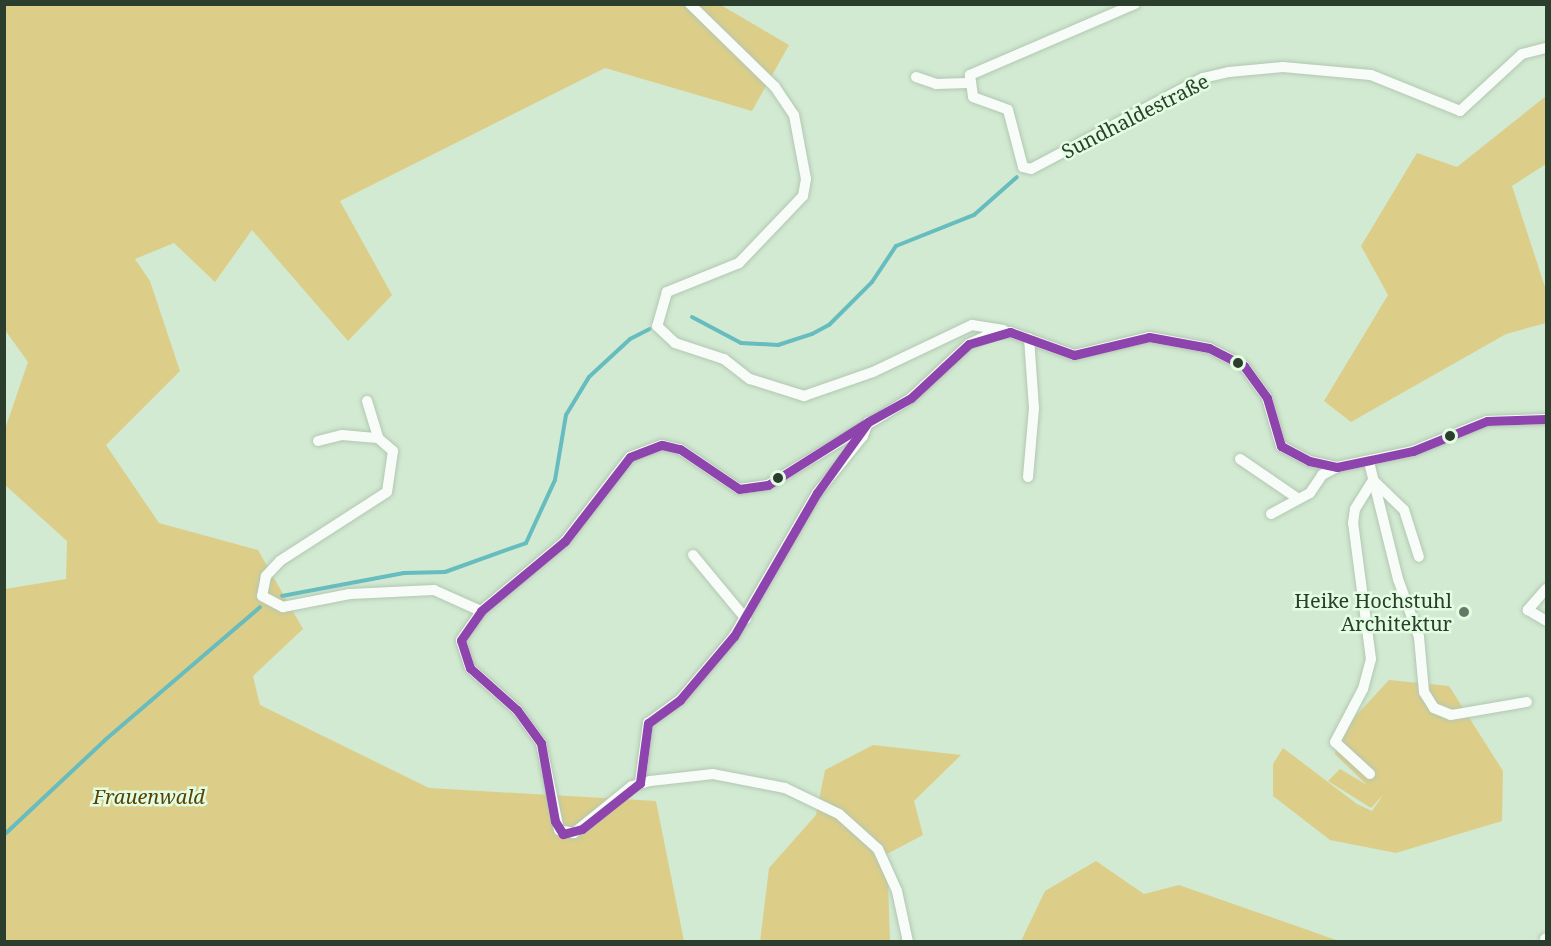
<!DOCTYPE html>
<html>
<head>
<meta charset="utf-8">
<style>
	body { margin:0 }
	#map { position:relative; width:1551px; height:946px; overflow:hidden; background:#d2ead2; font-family:"Noto Serif",serif }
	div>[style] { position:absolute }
	.green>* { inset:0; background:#dcce88 }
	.stream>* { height:4px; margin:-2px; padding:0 2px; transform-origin:2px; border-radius:2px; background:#66bcbe }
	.roads { filter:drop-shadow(0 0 2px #b3c7b3) drop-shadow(0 0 2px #b3c7b3) }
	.minor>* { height:10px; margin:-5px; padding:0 5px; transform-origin:5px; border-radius:5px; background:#f8fcf8 }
	.bus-1>* { height:9px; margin:-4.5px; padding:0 4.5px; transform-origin:4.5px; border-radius:4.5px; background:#8e44ad }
	.dots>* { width:16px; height:16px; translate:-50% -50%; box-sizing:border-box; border:3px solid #e2fde2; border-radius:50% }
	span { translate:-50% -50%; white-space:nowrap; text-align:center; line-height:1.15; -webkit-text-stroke:5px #e2fde2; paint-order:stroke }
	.street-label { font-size:20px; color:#2b3d2c }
	.poi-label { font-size:20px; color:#2b3d2c }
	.right { translate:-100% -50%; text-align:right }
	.park-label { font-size:20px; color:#594203; font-style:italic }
	.frame { position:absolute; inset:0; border:6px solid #2b3d2c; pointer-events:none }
</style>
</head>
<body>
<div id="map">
	<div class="green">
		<i style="clip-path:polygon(719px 4px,789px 45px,752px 111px,605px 68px,340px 201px,392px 295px,348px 341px,252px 230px,215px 282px,174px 243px,135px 259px,150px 281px,180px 371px,106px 445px,159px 523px,258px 550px,303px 629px,253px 676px,260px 705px,429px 788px,656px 801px,684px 941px,5px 942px,5px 589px,66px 579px,67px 541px,5px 485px,5px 429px,28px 362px,5px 330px,5px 5px)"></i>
		<i style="clip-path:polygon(1546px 96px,1546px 164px,1512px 186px,1546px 290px,1546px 323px,1506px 334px,1351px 422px,1324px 401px,1388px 295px,1361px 246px,1417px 153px,1457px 167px)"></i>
		<i style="clip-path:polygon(1389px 680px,1449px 686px,1503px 771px,1502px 821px,1396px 853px,1330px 840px,1273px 796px,1273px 764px,1283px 748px,1357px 804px,1372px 811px,1383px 795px,1371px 808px,1328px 781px,1340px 769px,1367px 785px,1335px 754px,1339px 734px)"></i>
		<i style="clip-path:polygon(873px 745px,961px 755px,914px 801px,923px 835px,887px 854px,890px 941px,760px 942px,769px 868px,816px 815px,825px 770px)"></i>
		<i style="clip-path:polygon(1096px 861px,1144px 894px,1179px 885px,1339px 941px,1021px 941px,1045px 891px)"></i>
	</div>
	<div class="stream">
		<i style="left:692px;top:317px;width:55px;rotate:28deg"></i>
		<i style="left:741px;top:343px;width:37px;rotate:3deg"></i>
		<i style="left:778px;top:345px;width:36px;rotate:-18deg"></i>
		<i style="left:812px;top:334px;width:19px;rotate:-28deg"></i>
		<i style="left:829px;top:325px;width:61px;rotate:-45deg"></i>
		<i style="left:872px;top:282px;width:43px;rotate:-56.3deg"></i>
		<i style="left:896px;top:246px;width:84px;rotate:-21.7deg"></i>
		<i style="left:974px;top:215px;width:57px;rotate:-41.5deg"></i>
		<i style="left:282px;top:596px;width:124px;rotate:-10.7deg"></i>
		<i style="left:404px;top:573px;width:41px;rotate:-1.4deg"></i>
		<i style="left:445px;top:572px;width:86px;rotate:-19.7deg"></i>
		<i style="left:526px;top:543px;width:69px;rotate:-65.3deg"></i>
		<i style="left:555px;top:480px;width:66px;rotate:-80.4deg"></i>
		<i style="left:566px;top:415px;width:44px;rotate:-58.8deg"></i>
		<i style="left:589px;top:377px;width:56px;rotate:-42.8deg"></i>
		<i style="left:630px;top:339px;width:22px;rotate:-27deg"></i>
		<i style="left:4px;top:835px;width:139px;rotate:-43.2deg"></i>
		<i style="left:105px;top:740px;width:204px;rotate:-40.6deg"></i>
	</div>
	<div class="roads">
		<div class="minor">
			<i style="left:690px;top:4px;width:119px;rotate:44.3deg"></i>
			<i style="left:775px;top:87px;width:34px;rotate:56deg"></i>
			<i style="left:794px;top:115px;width:65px;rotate:79.4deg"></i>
			<i style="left:806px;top:179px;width:17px;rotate:100deg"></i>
			<i style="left:803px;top:196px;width:93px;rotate:133.7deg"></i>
			<i style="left:739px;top:263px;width:78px;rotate:158.1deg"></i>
			<i style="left:667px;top:292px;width:35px;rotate:106deg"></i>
			<i style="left:657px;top:326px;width:25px;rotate:43deg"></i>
			<i style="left:675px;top:343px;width:52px;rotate:18.1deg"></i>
			<i style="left:724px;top:359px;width:33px;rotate:38deg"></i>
			<i style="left:750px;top:379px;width:57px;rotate:17.5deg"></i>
			<i style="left:804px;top:396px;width:73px;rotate:-19.2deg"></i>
			<i style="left:873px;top:372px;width:110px;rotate:-25.4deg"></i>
			<i style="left:972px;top:325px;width:32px;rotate:9deg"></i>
			<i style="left:1135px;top:4px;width:180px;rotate:156.7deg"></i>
			<i style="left:970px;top:75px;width:22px;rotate:82deg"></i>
			<i style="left:973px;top:97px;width:37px;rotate:20deg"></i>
			<i style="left:1008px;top:110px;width:59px;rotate:75.3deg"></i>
			<i style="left:1023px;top:167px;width:8px;rotate:14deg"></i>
			<i style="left:1031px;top:169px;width:195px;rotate:-27.9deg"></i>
			<i style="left:1203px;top:78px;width:27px;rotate:-13deg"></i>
			<i style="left:1229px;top:72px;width:54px;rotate:-5.3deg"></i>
			<i style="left:1283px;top:67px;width:88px;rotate:5.2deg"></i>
			<i style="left:1371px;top:75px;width:96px;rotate:22deg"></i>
			<i style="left:1460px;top:111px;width:84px;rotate:-42.6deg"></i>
			<i style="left:1522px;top:54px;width:25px;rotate:-14deg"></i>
			<i style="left:916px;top:77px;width:21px;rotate:19deg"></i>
			<i style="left:936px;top:84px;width:31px;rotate:-2deg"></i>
			<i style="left:367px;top:401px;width:39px;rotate:73deg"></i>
			<i style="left:378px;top:438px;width:20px;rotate:41deg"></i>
			<i style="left:393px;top:451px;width:41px;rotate:98.3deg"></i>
			<i style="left:387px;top:492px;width:127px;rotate:147.2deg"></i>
			<i style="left:280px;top:561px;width:21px;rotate:133deg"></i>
			<i style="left:266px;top:576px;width:20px;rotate:101deg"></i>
			<i style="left:262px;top:596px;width:24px;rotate:28deg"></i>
			<i style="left:283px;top:607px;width:68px;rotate:-11deg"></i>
			<i style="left:350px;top:594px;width:84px;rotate:-2.7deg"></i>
			<i style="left:434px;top:590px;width:51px;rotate:24.1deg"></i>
			<i style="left:318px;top:441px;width:25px;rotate:-14deg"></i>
			<i style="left:342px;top:435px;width:36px;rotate:5deg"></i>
			<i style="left:1240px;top:459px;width:69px;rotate:34.4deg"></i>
			<i style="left:1369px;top:462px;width:121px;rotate:76.1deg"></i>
			<i style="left:1398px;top:579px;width:62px;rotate:70.1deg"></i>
			<i style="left:1419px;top:637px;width:55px;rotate:84.8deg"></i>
			<i style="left:1424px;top:692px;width:19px;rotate:58deg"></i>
			<i style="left:1434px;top:708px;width:18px;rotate:22deg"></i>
			<i style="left:1451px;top:715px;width:77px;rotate:-9.7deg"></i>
			<i style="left:1028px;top:477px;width:69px;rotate:-85deg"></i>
			<i style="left:1034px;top:408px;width:70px;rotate:-94.1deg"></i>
			<i style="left:1271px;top:514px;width:44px;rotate:-28.3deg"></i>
			<i style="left:1310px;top:493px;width:22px;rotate:-56deg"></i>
			<i style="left:1322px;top:475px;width:17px;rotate:-28deg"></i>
			<i style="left:693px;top:555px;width:83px;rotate:50.4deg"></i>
			<i style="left:1546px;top:589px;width:28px;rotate:131deg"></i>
			<i style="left:1528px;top:610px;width:21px;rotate:31deg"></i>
			<i style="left:1370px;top:774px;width:47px;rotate:-137.6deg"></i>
			<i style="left:1335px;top:742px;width:60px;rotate:-62.2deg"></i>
			<i style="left:1363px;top:689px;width:31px;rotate:-75deg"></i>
			<i style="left:1371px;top:659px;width:137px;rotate:-97.5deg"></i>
			<i style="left:1353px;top:523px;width:14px;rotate:-82deg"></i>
			<i style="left:1355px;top:509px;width:34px;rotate:-58deg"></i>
			<i style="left:1373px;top:480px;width:43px;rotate:44.1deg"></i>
			<i style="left:1404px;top:510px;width:49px;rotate:72.3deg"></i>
			<i style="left:640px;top:783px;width:61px;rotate:-82.4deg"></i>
			<i style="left:648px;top:723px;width:39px;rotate:-36deg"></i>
			<i style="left:680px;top:700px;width:84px;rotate:-49.8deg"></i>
			<i style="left:734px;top:636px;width:165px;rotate:-59.9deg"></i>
			<i style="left:817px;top:493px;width:73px;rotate:-51.1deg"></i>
			<i style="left:863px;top:436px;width:15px;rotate:-70deg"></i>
			<i style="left:1545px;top:939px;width:1px;rotate:-45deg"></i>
			<i style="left:908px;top:942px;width:52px;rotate:-102.2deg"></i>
			<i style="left:897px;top:891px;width:46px;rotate:-114.3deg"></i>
			<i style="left:878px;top:849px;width:52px;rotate:-138.1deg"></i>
			<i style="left:839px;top:814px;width:60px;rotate:-154.3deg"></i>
			<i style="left:785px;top:788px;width:73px;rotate:-169deg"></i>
			<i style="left:713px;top:774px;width:63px;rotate:173.7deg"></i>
			<i style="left:650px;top:781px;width:19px;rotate:164deg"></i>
			<i style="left:632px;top:786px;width:75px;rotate:141deg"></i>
			<i style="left:574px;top:833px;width:15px;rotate:-169deg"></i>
			<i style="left:559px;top:830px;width:89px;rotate:-101.7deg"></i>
			<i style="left:541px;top:743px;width:41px;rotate:-126deg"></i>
			<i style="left:517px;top:710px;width:63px;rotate:-138.2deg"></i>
			<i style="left:470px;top:668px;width:29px;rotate:-108deg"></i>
			<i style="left:461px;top:640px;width:35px;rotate:-55deg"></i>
			<i style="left:481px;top:611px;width:109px;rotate:-39.8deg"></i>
			<i style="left:565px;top:541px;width:106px;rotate:-52.3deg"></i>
			<i style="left:630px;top:457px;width:34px;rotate:-21deg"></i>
			<i style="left:662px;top:445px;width:18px;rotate:13deg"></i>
			<i style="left:680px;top:449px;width:71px;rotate:34.1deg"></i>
			<i style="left:739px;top:489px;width:29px;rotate:-8deg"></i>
			<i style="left:768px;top:485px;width:167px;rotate:-31.3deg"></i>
			<i style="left:911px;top:398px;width:79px;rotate:-43deg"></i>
			<i style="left:969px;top:344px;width:23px;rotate:-25deg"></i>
			<i style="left:990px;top:334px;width:20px;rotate:-6deg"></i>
			<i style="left:1010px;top:332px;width:68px;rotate:19.8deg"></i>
			<i style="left:1074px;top:355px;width:77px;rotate:-13.5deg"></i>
			<i style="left:1149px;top:337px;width:61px;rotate:10.4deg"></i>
			<i style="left:1209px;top:348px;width:39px;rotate:27deg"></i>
			<i style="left:1244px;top:366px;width:39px;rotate:54deg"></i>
			<i style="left:1267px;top:398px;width:50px;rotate:73.7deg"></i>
			<i style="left:1281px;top:446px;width:32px;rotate:28deg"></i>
			<i style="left:1309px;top:461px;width:29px;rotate:12deg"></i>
			<i style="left:1337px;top:467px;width:78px;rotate:-11.9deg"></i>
			<i style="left:1413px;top:451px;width:80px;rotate:-22.1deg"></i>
			<i style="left:1487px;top:421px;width:59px;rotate:-1.9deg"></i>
		</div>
	</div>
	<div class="bus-1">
		<i style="left:868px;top:422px;width:87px;rotate:125.7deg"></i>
		<i style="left:817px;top:493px;width:165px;rotate:120.1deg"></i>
		<i style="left:734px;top:636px;width:84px;rotate:130.2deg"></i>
		<i style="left:680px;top:700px;width:39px;rotate:144deg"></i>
		<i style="left:648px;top:723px;width:61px;rotate:97.6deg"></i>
		<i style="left:640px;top:783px;width:74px;rotate:141.6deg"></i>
		<i style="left:582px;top:829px;width:20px;rotate:165deg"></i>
		<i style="left:563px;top:834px;width:15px;rotate:-122deg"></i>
		<i style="left:555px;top:821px;width:79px;rotate:-100.2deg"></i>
		<i style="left:541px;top:743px;width:41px;rotate:-126deg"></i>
		<i style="left:517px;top:710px;width:63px;rotate:-138.2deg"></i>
		<i style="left:470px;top:668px;width:29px;rotate:-108deg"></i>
		<i style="left:461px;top:640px;width:35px;rotate:-55deg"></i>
		<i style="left:481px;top:611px;width:109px;rotate:-39.8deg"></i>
		<i style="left:565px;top:541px;width:106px;rotate:-52.3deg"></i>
		<i style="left:630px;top:457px;width:34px;rotate:-21deg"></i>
		<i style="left:662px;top:445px;width:18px;rotate:13deg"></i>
		<i style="left:680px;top:449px;width:71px;rotate:34.1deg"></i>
		<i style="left:739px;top:489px;width:29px;rotate:-8deg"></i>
		<i style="left:768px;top:485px;width:118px;rotate:-32.2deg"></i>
		<i style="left:868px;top:422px;width:49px;rotate:-29.2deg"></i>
		<i style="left:911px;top:398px;width:79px;rotate:-43deg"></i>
		<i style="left:969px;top:344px;width:43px;rotate:-16.3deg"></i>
		<i style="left:1010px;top:332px;width:68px;rotate:19.8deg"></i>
		<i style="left:1074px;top:355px;width:77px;rotate:-13.5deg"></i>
		<i style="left:1149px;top:337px;width:61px;rotate:10.4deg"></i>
		<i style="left:1209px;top:348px;width:39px;rotate:27deg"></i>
		<i style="left:1244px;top:366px;width:39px;rotate:54deg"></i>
		<i style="left:1267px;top:398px;width:50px;rotate:73.7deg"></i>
		<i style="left:1281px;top:446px;width:32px;rotate:28deg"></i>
		<i style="left:1309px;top:461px;width:29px;rotate:12deg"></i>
		<i style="left:1337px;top:467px;width:78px;rotate:-11.9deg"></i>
		<i style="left:1413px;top:451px;width:80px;rotate:-22.1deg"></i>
		<i style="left:1487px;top:421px;width:59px;rotate:-1.9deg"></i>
	</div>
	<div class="dots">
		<i style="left:1238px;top:363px;background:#2b3d2c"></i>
		<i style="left:1450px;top:436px;background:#2b3d2c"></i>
		<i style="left:778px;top:478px;background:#2b3d2c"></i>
		<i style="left:1464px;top:612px;background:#657a66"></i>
	</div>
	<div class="street-label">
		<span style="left:1135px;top:116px;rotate:-27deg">Sundhaldestraße</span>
	</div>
	<div class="poi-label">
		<span class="right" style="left:1452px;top:612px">Heike Hochstuhl<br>Architektur</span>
	</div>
	<div class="park-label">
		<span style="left:149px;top:796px">Frauenwald</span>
	</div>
	<div class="frame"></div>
</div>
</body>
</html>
